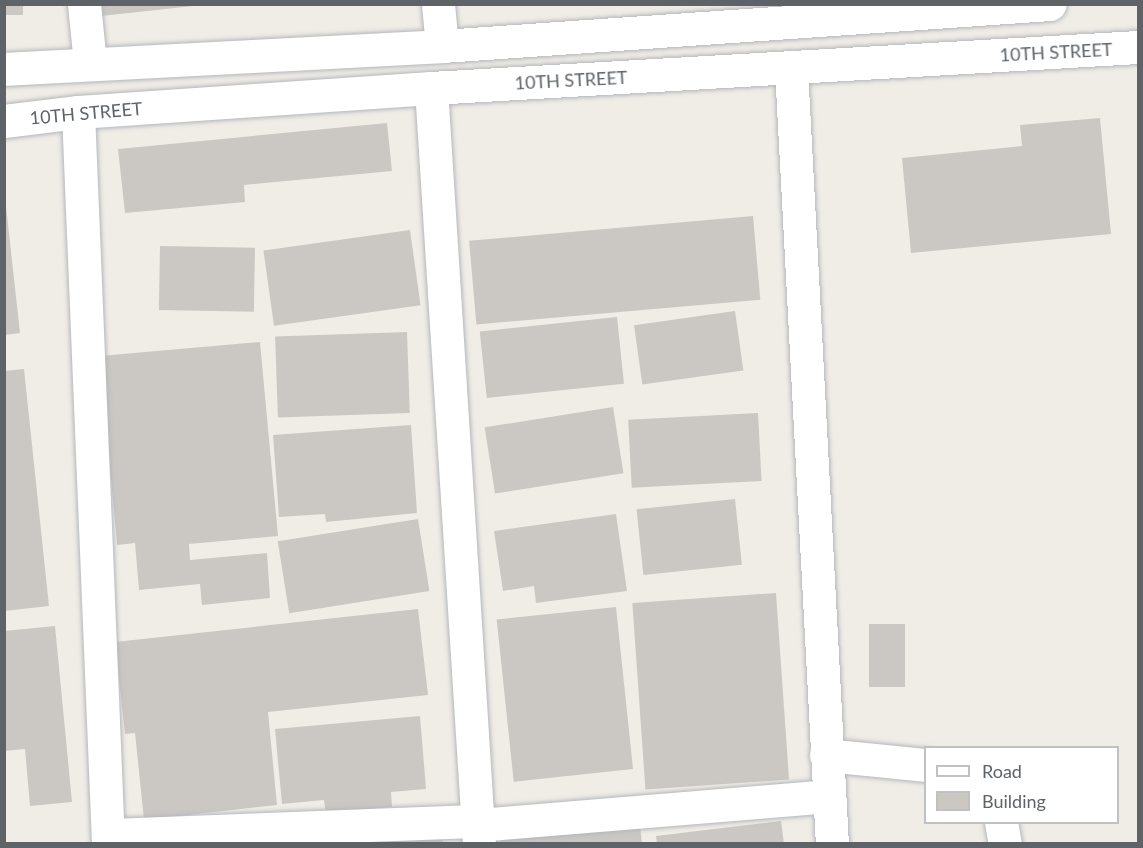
<!DOCTYPE html>
<html>
<head>
<meta charset="utf-8">
<style>
	body { margin:0 }
	#map { position:relative; width:1143px; height:848px; overflow:hidden; background:#f0ede7; font-family:Lato,sans-serif }
	div>[style] { position:absolute }
	.building>* { inset:0; background:#cbc8c3; transform-origin:0 0 }
	.roads { filter:drop-shadow(0 0 2px #b4b7bb) drop-shadow(0 0 2px #b4b7bb) }
	.street>* { height:33px; margin:-16.5px; padding:0 16.5px; transform-origin:16.5px; border-radius:16.5px; background:#fff }
	.secondary>* { height:33px; margin:-16.5px; padding:0 16.5px; transform-origin:16.5px; border-radius:16.5px; background:#fff }
	span { translate:-50% -50%; white-space:nowrap; text-align:center; line-height:1.15; -webkit-text-stroke:6px #fff; paint-order:stroke }
	.street-label { font-size:18px; color:#5e6367 }
	.frame { position:absolute; inset:0; border:6px solid #5e6367; pointer-events:none }
	.legend { position:absolute; left:924px; top:746px; width:195px; height:78px; box-sizing:border-box; background:#fff; border:2px solid #bfc1c2; margin:0; padding:8px 10px; list-style:none; font-size:18px; color:#5e6367 }
	.legend li { display:flex; align-items:center; gap:12px; height:30px }
	.legend b { width:30px; border:2px solid #bfc1c2 }
</style>
</head>
<body>
<div id="map">
	<div class="building">
		<i style="left:4px;top:4px;width:19px;height:11px"></i>
		<i style="clip-path:polygon(90px 4px,193px 4px,193px 6px,92px 17px)"></i>
		<i style="clip-path:polygon(1100px 118px,1111px 234px,911px 253px,902px 158px,1022px 146px,1020px 125px)"></i>
		<i style="clip-path:polygon(387px 123px,392px 171px,244px 185px,245px 202px,125px 213px,118px 149px)"></i>
		<i style="clip-path:polygon(4px 188px,20px 333px,4px 335px)"></i>
		<i style="left:753px;top:216px;width:84px;height:285px;rotate:85deg"></i>
		<i style="left:410px;top:230px;width:76px;height:148px;rotate:82deg"></i>
		<i style="left:160px;top:246px;width:95px;height:64px;rotate:1deg"></i>
		<i style="left:735px;top:311px;width:60px;height:102px;rotate:82deg"></i>
		<i style="left:617px;top:317px;width:67px;height:138px;rotate:84deg"></i>
		<i style="left:407px;top:332px;width:81px;height:132px;rotate:88deg"></i>
		<i style="clip-path:polygon(260px 342px,278px 536px,189px 544px,190px 560px,267px 553px,270px 598px,202px 605px,200px 584px,139px 590px,135px 543px,117px 545px,100px 356px)"></i>
		<i style="clip-path:polygon(24px 369px,49px 606px,4px 611px,4px 371px)"></i>
		<i style="left:613px;top:407px;width:67px;height:130px;rotate:81deg"></i>
		<i style="left:758px;top:413px;width:68px;height:130px;rotate:87deg"></i>
		<i style="clip-path:polygon(411px 425px,417px 513px,326px 522px,325px 514px,279px 517px,273px 435px)"></i>
		<i style="left:735px;top:499px;width:66px;height:99px;rotate:84deg"></i>
		<i style="clip-path:polygon(616px 514px,627px 591px,536px 603px,534px 586px,503px 591px,494px 531px)"></i>
		<i style="left:418px;top:519px;width:73px;height:142px;rotate:81deg"></i>
		<i style="left:776px;top:593px;width:187px;height:144px;rotate:86deg"></i>
		<i style="left:616px;top:607px;width:163px;height:120px;rotate:84deg"></i>
		<i style="clip-path:polygon(418px 609px,428px 695px,268px 712px,277px 805px,144px 820px,135px 733px,125px 734px,115px 642px)"></i>
		<i style="left:869px;top:624px;width:36px;height:63px"></i>
		<i style="clip-path:polygon(55px 626px,72px 802px,30px 806px,25px 749px,4px 751px,4px 631px)"></i>
		<i style="clip-path:polygon(420px 716px,426px 789px,391px 792px,392px 807px,326px 813px,324px 800px,282px 804px,275px 729px)"></i>
		<i style="clip-path:polygon(639px 817px,642px 844px,501px 844px,500px 833px)"></i>
		<i style="clip-path:polygon(781px 821px,784px 844px,657px 844px,656px 836px)"></i>
		<i style="clip-path:polygon(442px 833px,443px 844px,374px 844px,374px 842px)"></i>
	</div>
	<div class="roads">
		<div class="street">
			<i style="left:84px;top:4px;width:59px;rotate:84.2deg"></i>
			<i style="left:438px;top:4px;width:42px;rotate:84.6deg"></i>
			<i style="left:791px;top:68px;width:777px;rotate:86.98deg"></i>
			<i style="left:431px;top:88px;width:758px;rotate:86.37deg"></i>
			<i style="left:78px;top:112px;width:733px;rotate:87.65deg"></i>
			<i style="left:826px;top:755px;width:100px;rotate:5.7deg"></i>
			<i style="left:1001px;top:822px;width:22px;rotate:80deg"></i>
			<i style="left:477px;top:825px;width:353px;rotate:-4.7deg"></i>
			<i style="left:108px;top:835px;width:369px;rotate:-2.2deg"></i>
		</div>
		<div class="secondary">
			<i style="left:4px;top:69px;width:439px;rotate:-3deg"></i>
			<i style="left:442px;top:46px;width:609px;rotate:-3.95deg"></i>
			<i style="left:4px;top:121px;width:75px;rotate:-6.9deg"></i>
			<i style="left:78px;top:112px;width:354px;rotate:-3.9deg"></i>
			<i style="left:431px;top:88px;width:708px;rotate:-3.32deg"></i>
		</div>
	</div>
	<div class="street-label">
		<span style="left:1056px;top:52px;rotate:-3deg">10TH STREET</span>
		<span style="left:571px;top:80px;rotate:-3deg">10TH STREET</span>
		<span style="left:86px;top:113px;rotate:-5deg">10TH STREET</span>
	</div>
	<div class="frame"></div>
	<ul class="legend">
	<li><b style="height:8px;background:#fff"></b>Road</li>
	<li><b style="height:16px;background:#cbc8c3"></b>Building</li>
	</ul>
</div>
</body>
</html>
